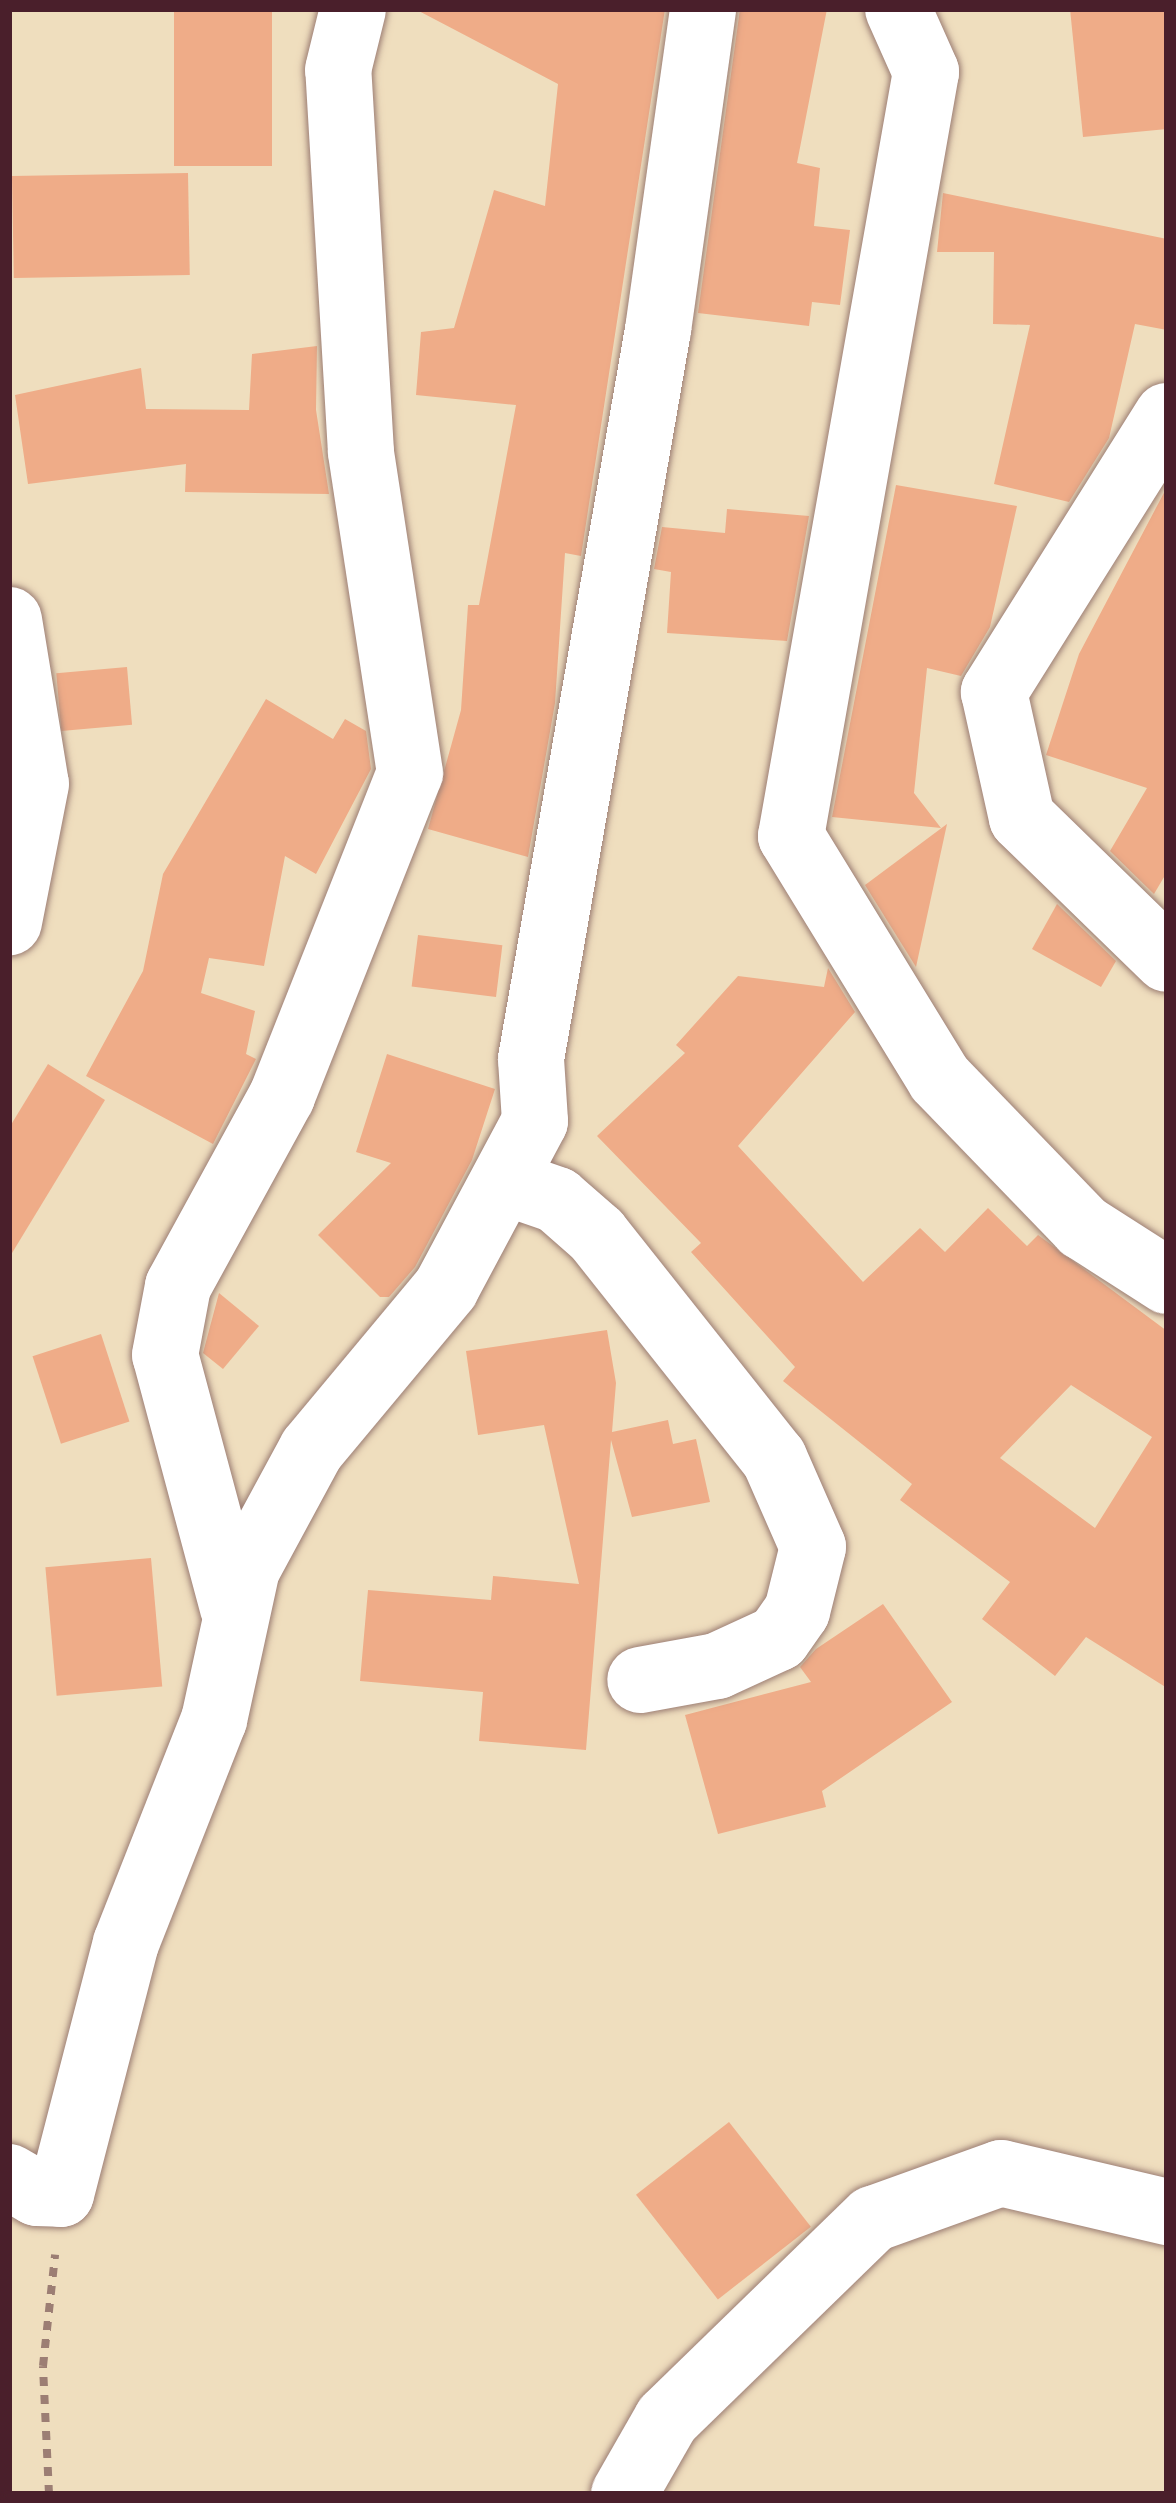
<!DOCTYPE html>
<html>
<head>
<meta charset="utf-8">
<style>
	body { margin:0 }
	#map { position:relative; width:1176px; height:2503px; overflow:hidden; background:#efdebe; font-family:"Patrick Hand",sans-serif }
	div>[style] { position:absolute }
	.building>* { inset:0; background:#efac88; transform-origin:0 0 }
	.path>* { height:8px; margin-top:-4px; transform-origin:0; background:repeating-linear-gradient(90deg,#9c7e74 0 9px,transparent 0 18px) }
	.roads { filter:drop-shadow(0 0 3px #9c7e74) drop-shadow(0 0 3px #9c7e74) }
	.minor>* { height:66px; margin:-33px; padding:0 33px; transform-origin:33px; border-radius:33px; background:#fff }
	span { translate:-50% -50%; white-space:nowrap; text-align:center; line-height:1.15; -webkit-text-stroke:9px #f7f3e8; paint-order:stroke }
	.frame { position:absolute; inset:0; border:12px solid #4a1f2b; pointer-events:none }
</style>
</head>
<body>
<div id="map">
	<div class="building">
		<i style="left:174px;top:9px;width:98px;height:157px"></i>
		<i style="clip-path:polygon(415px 9px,665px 9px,581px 556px,565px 553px,555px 703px,528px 857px,428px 829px,461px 710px,468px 605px,479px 605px,516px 405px,416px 395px,421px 332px,454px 328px,494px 190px,545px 206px,558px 84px)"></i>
		<i style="clip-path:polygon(740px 9px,827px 9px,797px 163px,820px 168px,814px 226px,850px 230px,840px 305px,812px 302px,809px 326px,698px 313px)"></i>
		<i style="clip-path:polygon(1070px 9px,1167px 9px,1167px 129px,1083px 137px)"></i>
		<i style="left:188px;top:173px;width:102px;height:176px;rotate:89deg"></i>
		<i style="clip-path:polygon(943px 193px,1167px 239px,1167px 330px,1135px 324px,1109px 438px,1069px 502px,994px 484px,1030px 325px,993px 324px,994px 252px,937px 252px)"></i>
		<i style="clip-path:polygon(317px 346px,316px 410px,329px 494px,185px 492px,186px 464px,28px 484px,15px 395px,141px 368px,146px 409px,249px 410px,252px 354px)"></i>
		<i style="clip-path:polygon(896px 485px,1017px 506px,990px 627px,961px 676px,927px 668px,914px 793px,941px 828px,832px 817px)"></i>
		<i style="clip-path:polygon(1167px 487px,1167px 872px,1154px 894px,1110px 851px,1147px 788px,1046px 755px,1079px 654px)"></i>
		<i style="clip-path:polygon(727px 509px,809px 516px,787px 641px,667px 633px,671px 572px,654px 569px,662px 527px,725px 533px)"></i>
		<i style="left:127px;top:667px;width:58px;height:71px;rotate:85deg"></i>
		<i style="clip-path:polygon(266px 699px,333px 739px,345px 719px,366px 731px,371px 769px,316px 874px,285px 856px,264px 966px,209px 958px,201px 993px,255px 1011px,246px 1054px,256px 1059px,213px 1144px,86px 1076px,143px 971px,163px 874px)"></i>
		<i style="clip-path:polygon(947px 824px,916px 967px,865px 885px)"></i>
		<i style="clip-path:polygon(1057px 904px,1116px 961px,1101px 987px,1032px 949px)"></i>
		<i style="left:418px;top:935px;width:85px;height:52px;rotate:7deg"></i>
		<i style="clip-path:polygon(evenodd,828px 968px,855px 1012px,738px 1146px,863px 1282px,920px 1228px,945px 1252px,988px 1208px,1027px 1246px,1038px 1235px,1167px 1331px,1167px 1688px,1086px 1637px,1055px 1676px,982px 1619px,1010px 1582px,900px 1500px,912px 1484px,783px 1381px,795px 1367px,691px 1252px,701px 1243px,597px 1136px,685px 1053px,676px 1045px,738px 976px,824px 987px,828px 968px,1071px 1385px,1152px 1437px,1095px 1528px,1000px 1458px,1071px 1385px)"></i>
		<i style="clip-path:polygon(387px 1054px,495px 1089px,472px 1160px,415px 1267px,389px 1297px,380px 1297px,318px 1235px,391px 1163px,356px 1152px)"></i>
		<i style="clip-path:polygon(48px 1064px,105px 1100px,9px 1258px,9px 1128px)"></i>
		<i style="clip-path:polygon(219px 1293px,259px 1326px,223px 1369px,203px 1353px)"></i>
		<i style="clip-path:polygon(607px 1330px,616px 1383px,612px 1432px,668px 1420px,673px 1444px,696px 1439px,710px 1502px,632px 1517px,611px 1440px,586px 1750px,479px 1741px,483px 1692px,360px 1681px,368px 1590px,491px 1600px,493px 1576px,579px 1584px,544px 1425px,478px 1435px,466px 1351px)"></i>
		<i style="left:101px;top:1334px;width:92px;height:72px;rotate:72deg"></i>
		<i style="left:151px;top:1558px;width:129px;height:106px;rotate:85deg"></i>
		<i style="clip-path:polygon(883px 1604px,952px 1702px,822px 1791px,826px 1807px,718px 1834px,685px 1715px,811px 1682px,800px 1667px,816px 1649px)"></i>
		<i style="left:729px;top:2122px;width:133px;height:118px;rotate:52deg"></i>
	</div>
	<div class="path">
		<i style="left:49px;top:2494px;width:128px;rotate:-92.7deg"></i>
		<i style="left:43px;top:2366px;width:112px;rotate:-83.8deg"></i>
	</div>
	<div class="roads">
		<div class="minor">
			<i style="left:898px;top:9px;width:69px;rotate:66deg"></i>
			<i style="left:926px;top:72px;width:776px;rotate:100.02deg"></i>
			<i style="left:791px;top:836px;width:285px;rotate:58.5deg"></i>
			<i style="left:940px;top:1079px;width:206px;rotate:46deg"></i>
			<i style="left:1083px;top:1227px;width:100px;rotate:32.7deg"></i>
			<i style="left:1167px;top:416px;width:326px;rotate:122.1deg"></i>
			<i style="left:994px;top:692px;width:129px;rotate:77.5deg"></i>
			<i style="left:1022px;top:818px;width:202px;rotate:44.2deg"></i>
			<i style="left:9px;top:620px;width:166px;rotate:80.7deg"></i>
			<i style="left:36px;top:784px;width:141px;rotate:101.1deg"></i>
			<i style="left:508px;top:1183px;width:52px;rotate:19.1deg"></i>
			<i style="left:557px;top:1200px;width:53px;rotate:41.2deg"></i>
			<i style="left:597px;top:1235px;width:285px;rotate:51.6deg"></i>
			<i style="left:774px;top:1458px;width:97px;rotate:66.3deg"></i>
			<i style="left:813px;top:1547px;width:66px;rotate:104deg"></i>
			<i style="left:797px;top:1611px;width:33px;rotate:125deg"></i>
			<i style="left:778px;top:1638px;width:67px;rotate:155.3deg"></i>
			<i style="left:717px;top:1666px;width:78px;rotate:169.7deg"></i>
			<i style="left:233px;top:1608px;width:262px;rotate:-105deg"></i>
			<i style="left:165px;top:1355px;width:70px;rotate:-79.3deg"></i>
			<i style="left:178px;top:1286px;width:217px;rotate:-61.3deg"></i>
			<i style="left:282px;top:1096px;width:347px;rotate:-68.4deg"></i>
			<i style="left:410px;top:773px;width:325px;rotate:-98.7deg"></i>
			<i style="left:361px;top:452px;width:383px;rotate:-93.4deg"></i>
			<i style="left:338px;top:70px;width:63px;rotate:-76.2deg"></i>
			<i style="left:9px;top:2177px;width:32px;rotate:30deg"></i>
			<i style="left:37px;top:2193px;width:24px;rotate:2deg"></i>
			<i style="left:61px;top:2194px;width:259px;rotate:-75.5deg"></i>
			<i style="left:126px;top:1943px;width:240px;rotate:-68.5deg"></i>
			<i style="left:214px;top:1720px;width:155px;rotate:-77.7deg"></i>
			<i style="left:247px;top:1569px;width:136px;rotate:-61.6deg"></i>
			<i style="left:312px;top:1449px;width:209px;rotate:-50.2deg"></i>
			<i style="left:446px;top:1288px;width:189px;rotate:-61.9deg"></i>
			<i style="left:535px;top:1121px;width:62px;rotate:-93.7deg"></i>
			<i style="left:531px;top:1059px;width:740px;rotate:-80.12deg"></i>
			<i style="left:658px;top:330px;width:324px;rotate:-82deg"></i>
			<i style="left:624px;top:2494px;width:86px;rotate:-60.2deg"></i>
			<i style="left:667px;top:2419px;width:287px;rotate:-44.2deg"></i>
			<i style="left:873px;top:2219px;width:136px;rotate:-19.8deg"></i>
			<i style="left:1001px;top:2173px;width:171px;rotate:13.2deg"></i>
		</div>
	</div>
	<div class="frame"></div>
</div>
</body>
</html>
